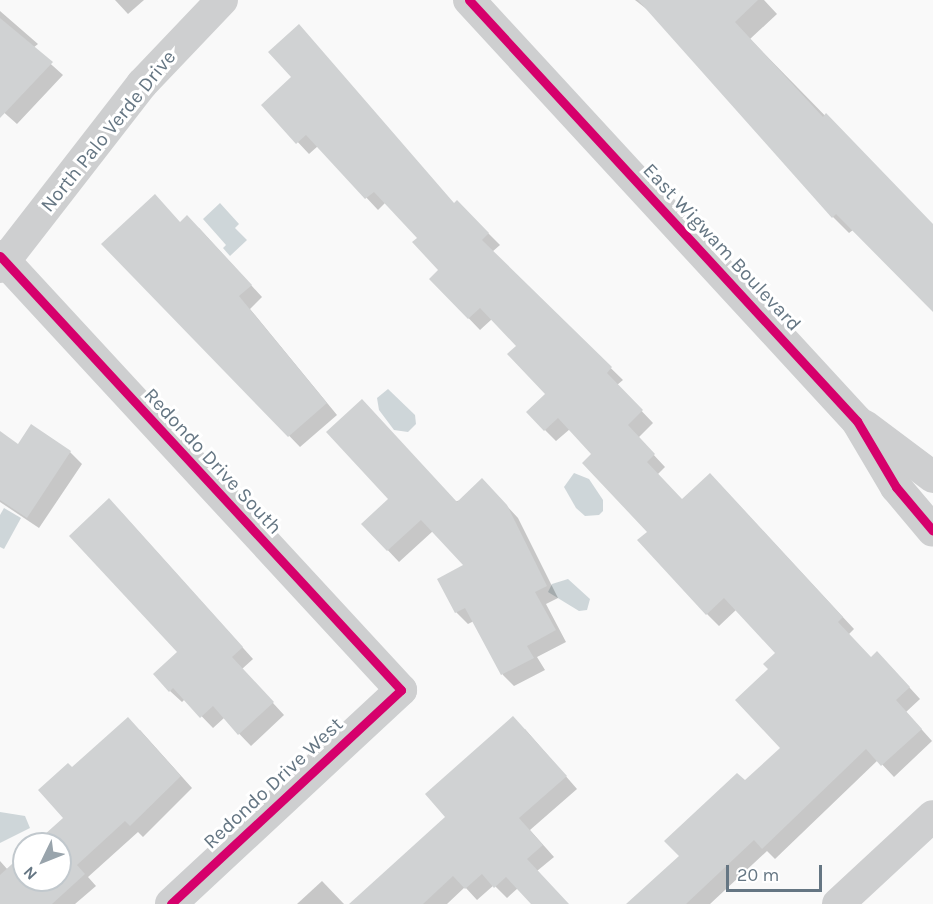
<!DOCTYPE html>
<html>
<head>
<meta charset="utf-8">
<style>
	body { margin:0 }
	#map { position:relative; width:933px; height:904px; overflow:hidden; background:#f9f9f9; font-family:Karla,sans-serif }
	div>[style] { position:absolute }
	.water>* { inset:0; background:#ced6d9 }
	.shadow>* { inset:0; background:#0003 }
	.building>* { inset:0; background:#d0d2d3 }
	.minor>* { height:32px; margin:-16px; padding:0 16px; transform-origin:16px; border-radius:16px; background:#cecfd0 }
	.cycleway>* { height:9px; margin:-4.5px; padding:0 4.5px; transform-origin:4.5px; border-radius:4.5px; background:#d6006c }
	span { translate:-50% -50%; white-space:nowrap; text-align:center; line-height:1.15; -webkit-text-stroke:6px #fff; paint-order:stroke }
	.street-label { font-size:20px; color:#657683 }
	.north { position:absolute; left:12px; top:832px; width:60px; height:60px; box-sizing:border-box; background:#fff; border:2px solid #c1c8cd; border-radius:50%; rotate:227deg; font-size:16px; font-weight:700; line-height:24px; text-align:center; color:#657683 }
	.north::after { content:''; display:block; margin:auto; width:21px; height:27px; background:#99a4ac; clip-path:polygon(50% 0,100% 100%,50% 72%,0 100%) }
	.scale { position:absolute; left:726px; top:865px; width:96px; height:27px; box-sizing:border-box; border:3px solid #657683; border-top:0; padding-left:8px; font-size:18px; line-height:21px; white-space:nowrap; color:#657683; -webkit-text-stroke:4px #fff; paint-order:stroke }
</style>
</head>
<body>
<div id="map">
	<div class="water">
		<i style="clip-path:polygon(220px 203px,239px 224px,235px 228px,247px 240px,230px 256px,223px 248px,226px 245px,203px 219px)"></i>
		<i style="clip-path:polygon(388px 389px,415px 415px,416px 424px,408px 432px,394px 430px,379px 410px,377px 398px)"></i>
		<i style="clip-path:polygon(574px 473px,589px 479px,603px 500px,603px 511px,599px 515px,585px 516px,576px 508px,564px 487px)"></i>
		<i style="clip-path:polygon(4px 508px,21px 518px,4px 549px,0 547px,0 515px)"></i>
		<i style="clip-path:polygon(568px 579px,590px 599px,587px 610px,579px 611px,548px 592px,552px 584px)"></i>
		<i style="clip-path:polygon(0 812px,25px 816px,30px 828px,0 843px)"></i>
	</div>
	<div class="shadow">
		<i style="clip-path:polygon(115px 0,144px 0,128px 14px)"></i>
		<i style="clip-path:polygon(635px 0,764px 0,777px 14px,750px 39px,933px 226px,933px 311px,853px 230px,849px 233px,833px 217px,649px 11px)"></i>
		<i style="clip-path:polygon(0 11px,38px 44px,33px 48px,63px 75px,17px 124px,0 109px)"></i>
		<i style="clip-path:polygon(263px 105px,455px 204px,457px 202px,500px 245px,492px 252px,623px 380px,617px 385px,653px 423px,638px 438px,665px 467px,657px 475px,682px 501px,722px 487px,854px 629px,848px 635px,871px 659px,889px 665px,920px 699px,906px 712px,932px 741px,894px 777px,878px 760px,775px 859px,767px 851px,710px 904px,629px 904px,681px 856px,745px 782px,782px 748px,770px 669px,777px 653px,737px 609px,719px 626px,707px 614px,639px 541px,649px 532px,593px 454px,570px 429px,556px 441px,545px 430px,547px 395px,518px 346px,492px 319px,480px 330px,431px 279px,440px 270px,419px 238px,386px 202px,378px 210px,318px 146px,309px 154px)"></i>
		<i style="clip-path:polygon(180px 223px,199px 228px,262px 297px,250px 309px,337px 415px,300px 447px,103px 244px)"></i>
		<i style="clip-path:polygon(0 433px,18px 446px,70px 452px,82px 464px,39px 528px,0 502px)"></i>
		<i style="clip-path:polygon(494px 492px,518px 518px,558px 598px,546px 604px,566px 642px,537px 657px,545px 670px,514px 686px,503px 675px,474px 621px,468px 624px,456px 612px,465px 565px,433px 531px,399px 562px,363px 524px)"></i>
		<i style="clip-path:polygon(121px 512px,253px 659px,242px 669px,284px 715px,251px 746px,224px 718px,213px 728px,185px 699px,182px 702px,170px 691px,179px 652px)"></i>
		<i style="clip-path:polygon(525px 729px,577px 789px,530px 830px,554px 857px,537px 871px,567px 904px,533px 904px,518px 888px,507px 898px,494px 885px,477px 900px,465px 887px,447px 904px,351px 904px,447px 817px)"></i>
		<i style="clip-path:polygon(140px 730px,192px 788px,143px 837px,138px 832px,88px 877px,96px 886px,75px 904px,0 904px,0 861px,8px 870px,24px 855px,24px 880px,60px 880px,60px 844px,36px 844px,65px 818px,72px 769px)"></i>
		<i style="clip-path:polygon(322px 881px,344px 904px,297px 904px)"></i>
	</div>
	<div class="building">
		<i style="clip-path:polygon(638px 0,758px 0,735px 22px,823px 117px,826px 113px,933px 224px,933px 312px,836px 214px,832px 218px)"></i>
		<i style="clip-path:polygon(0 18px,53px 62px,0 118px)"></i>
		<i style="clip-path:polygon(299px 24px,454px 203px,457px 200px,489px 233px,482px 240px,612px 367px,607px 373px,643px 410px,628px 425px,655px 454px,647px 462px,682px 499px,710px 473px,843px 617px,838px 622px,871px 657px,877px 651px,910px 687px,896px 700px,922px 729px,881px 766px,866px 749px,762px 849px,754px 840px,686px 904px,626px 904px,679px 856px,664px 841px,737px 773px,745px 780px,780px 748px,735px 700px,768px 669px,763px 664px,775px 653px,724px 598px,706px 615px,637px 540px,647px 532px,582px 463px,591px 454px,558px 418px,544px 431px,526px 412px,545px 394px,507px 354px,516px 346px,480px 308px,468px 319px,429px 279px,438px 270px,412px 242px,417px 238px,374px 192px,365px 199px,306px 135px,296px 144px,261px 105px,291px 77px,268px 52px)"></i>
		<i style="clip-path:polygon(155px 194px,180px 222px,187px 215px,252px 285px,239px 296px,327px 403px,288px 437px,101px 244px)"></i>
		<i style="clip-path:polygon(362px 399px,457px 502px,482px 478px,507px 505px,547px 586px,535px 592px,556px 630px,527px 646px,534px 658px,501px 675px,465px 608px,455px 613px,437px 579px,463px 565px,421px 520px,387px 551px,361px 524px,388px 499px,326px 432px)"></i>
		<i style="clip-path:polygon(31px 424px,71px 451px,27px 518px,0 500px,0 431px,18px 444px)"></i>
		<i style="clip-path:polygon(109px 498px,243px 647px,232px 657px,274px 702px,238px 735px,213px 706px,200px 718px,173px 688px,169px 692px,153px 674px,177px 652px,69px 536px)"></i>
		<i style="clip-path:polygon(513px 716px,567px 776px,519px 818px,543px 845px,527px 859px,569px 904px,531px 904px,506px 877px,494px 888px,482px 874px,465px 889px,453px 876px,423px 904px,349px 904px,445px 817px,425px 794px)"></i>
		<i style="clip-path:polygon(128px 717px,181px 776px,130px 826px,125px 821px,77px 865px,85px 874px,52px 904px,0 904px,0 875px,24px 853px,24px 880px,60px 880px,60px 844px,34px 844px,63px 818px,38px 790px,68px 763px,72px 767px)"></i>
	</div>
	<div class="minor">
		<i style="left:469px;top:0;width:573px;rotate:47.34deg"></i>
		<i style="left:857px;top:421px;width:77px;rotate:59.4deg"></i>
		<i style="left:896px;top:487px;width:57px;rotate:49.9deg"></i>
		<i style="left:0;top:256px;width:591px;rotate:47.26deg"></i>
		<i style="left:401px;top:690px;width:314px;rotate:137.1deg"></i>
		<i style="left:0;top:267px;width:232px;rotate:-52.2deg"></i>
		<i style="left:142px;top:84px;width:116px;rotate:-46.4deg"></i>
		<i style="left:865px;top:426px;width:85px;rotate:36.9deg"></i>
		<i style="left:838px;top:904px;width:129px;rotate:-42.8deg"></i>
	</div>
	<div class="cycleway">
		<i style="left:469px;top:0;width:573px;rotate:47.34deg"></i>
		<i style="left:857px;top:421px;width:77px;rotate:59.4deg"></i>
		<i style="left:896px;top:487px;width:57px;rotate:49.9deg"></i>
		<i style="left:0;top:256px;width:591px;rotate:47.26deg"></i>
		<i style="left:401px;top:690px;width:314px;rotate:137.1deg"></i>
	</div>
	<div class="street-label">
		<span style="left:108px;top:131px;rotate:-51deg">North Palo Verde Drive</span>
		<span style="left:722px;top:247px;rotate:47deg">East Wigwam Boulevard</span>
		<span style="left:213px;top:461px;rotate:47deg">Redondo Drive South</span>
		<span style="left:273px;top:783px;rotate:-43deg">Redondo Drive West</span>
	</div>
	<div class="north">N</div>
	<div class="scale">20 m</div>
</div>
</body>
</html>
